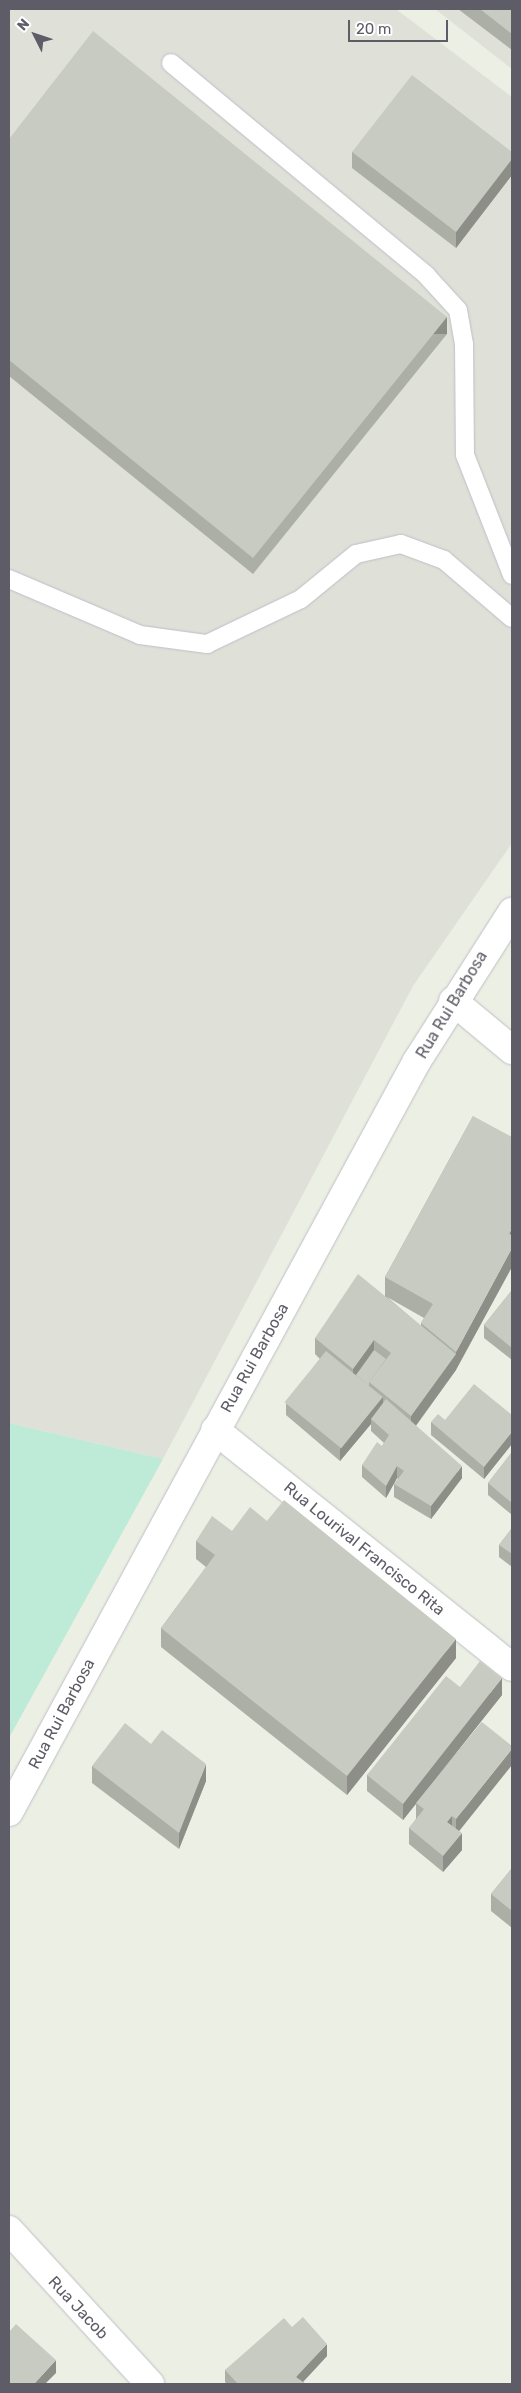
<!DOCTYPE html>
<html>
<head>
<meta charset="utf-8">
<style>
	body { margin:0 }
	#map { position:relative; width:521px; height:2393px; overflow:hidden; background:#ecf0e4; font-family:Rubik,sans-serif }
	div>[style] { position:absolute }
	.industrial>* { inset:0; background:#dfe1d9 }
	.green>* { inset:0; background:#beead8 }
	.roads { filter:drop-shadow(0 0 1px #c0bec6) drop-shadow(0 0 1px #c0bec6) }
	.lane>* { height:18px; margin:-9px; padding:0 9px; transform-origin:9px; border-radius:9px; background:#fff }
	.street>* { height:28px; margin:-14px; padding:0 14px; transform-origin:14px; border-radius:14px; background:#fff }
	.secondary>* { height:28px; margin:-14px; padding:0 14px; transform-origin:14px; border-radius:14px; background:#fff }
	.wall>* { inset:0; background:#acafa6 }
	.shaded-wall>* { inset:0; background:#8c8e87; transform-origin:0 0 }
	.building>* { inset:0; background:#c8cbc1; transform-origin:0 0 }
	span { translate:-50% -50%; white-space:nowrap; text-align:center; line-height:1.15; -webkit-text-stroke:4px #fff; paint-order:stroke }
	.street-label { font-size:16px; color:#5e5c66 }
	.frame { position:absolute; inset:0; border:10px solid #5e5c66; pointer-events:none }
	.north { position:absolute; left:10px; top:10px; width:50px; height:50px; -webkit-text-stroke:4px #fff; paint-order:stroke; rotate:311deg; font-size:14px; font-weight:700; line-height:20px; text-align:center; color:#5e5c66 }
	.north::after { content:''; display:block; margin:auto; width:18px; height:22px; background:#5e5c66; clip-path:polygon(50% 0,100% 100%,50% 72%,0 100%) }
	.scale { position:absolute; left:348px; top:20px; width:100px; height:22px; box-sizing:border-box; border:2px solid #5e5c66; border-top:0; padding-left:6px; font-size:15px; line-height:18px; white-space:nowrap; color:#5e5c66; -webkit-text-stroke:4px #fff; paint-order:stroke }
</style>
</head>
<body>
<div id="map">
	<div class="industrial">
		<i style="clip-path:polygon(9px 9px,396px 9px,512px 97px,512px 843px,413px 986px,163px 1459px,9px 1423px)"></i>
		<i style="clip-path:polygon(435px 9px,512px 9px,512px 69px)"></i>
	</div>
	<div class="green">
		<i style="clip-path:polygon(9px 1423px,163px 1459px,9px 1738px)"></i>
	</div>
	<div class="roads">
		<div class="lane">
			<i style="left:171px;top:63px;width:332px;rotate:39.7deg"></i>
			<i style="left:426px;top:275px;width:47px;rotate:47.6deg"></i>
			<i style="left:458px;top:310px;width:35px;rotate:80deg"></i>
			<i style="left:464px;top:344px;width:111px;rotate:89.5deg"></i>
			<i style="left:465px;top:455px;width:129px;rotate:68.6deg"></i>
			<i style="left:9px;top:579px;width:142px;rotate:23.1deg"></i>
			<i style="left:140px;top:635px;width:68px;rotate:7.7deg"></i>
			<i style="left:207px;top:644px;width:104px;rotate:-25.6deg"></i>
			<i style="left:301px;top:599px;width:71px;rotate:-39.3deg"></i>
			<i style="left:356px;top:554px;width:46px;rotate:-12.5deg"></i>
			<i style="left:401px;top:544px;width:46px;rotate:20.4deg"></i>
			<i style="left:444px;top:560px;width:89px;rotate:40.5deg"></i>
		</div>
		<div class="street">
			<i style="left:453px;top:1001px;width:77px;rotate:39.7deg"></i>
			<i style="left:215px;top:1430px;width:380px;rotate:38.6deg"></i>
		</div>
		<div class="secondary">
			<i style="left:9px;top:1812px;width:855px;rotate:-61.49deg"></i>
			<i style="left:417px;top:1061px;width:177px;rotate:-57.5deg"></i>
			<i style="left:9px;top:2230px;width:209px;rotate:47.5deg"></i>
		</div>
	</div>
	<div class="wall">
		<i style="clip-path:polygon(458px 9px,512px 9px,512px 50px)"></i>
		<i style="clip-path:polygon(9px 139px,447px 334px,253px 574px,9px 376px)"></i>
		<i style="clip-path:polygon(352px 152px,512px 152px,512px 175px,456px 248px,352px 168px)"></i>
		<i style="clip-path:polygon(evenodd,473px 1116px,456px 1370px,416px 1426px,462px 1478px,431px 1519px,394px 1497px,394px 1484px,398px 1479px,397px 1478px,386px 1498px,362px 1477px,362px 1465px,382px 1446px,384px 1443px,371px 1431px,371px 1424px,340px 1461px,286px 1415px,286px 1403px,320px 1359px,315px 1354px,315px 1338px,385px 1296px,385px 1277px,473px 1116px,387px 1297px,424px 1318px,421px 1323px,421px 1326px,387px 1297px)"></i>
		<i style="clip-path:polygon(512px 1290px,512px 1360px,484px 1338px,484px 1325px)"></i>
		<i style="clip-path:polygon(512px 1415px,512px 1444px,484px 1479px,431px 1435px,431px 1422px,445px 1420px)"></i>
		<i style="clip-path:polygon(512px 1452px,512px 1515px,488px 1495px,488px 1483px)"></i>
		<i style="clip-path:polygon(267px 1521px,456px 1658px,347px 1795px,161px 1647px,161px 1628px,206px 1567px,196px 1559px,196px 1541px)"></i>
		<i style="clip-path:polygon(512px 1528px,512px 1567px,499px 1557px,499px 1545px)"></i>
		<i style="clip-path:polygon(460px 1687px,502px 1695px,428px 1788px,482px 1722px,459px 1831px,462px 1850px,443px 1872px,409px 1844px,409px 1828px,416px 1819px,416px 1804px,403px 1820px,367px 1791px,367px 1775px)"></i>
		<i style="clip-path:polygon(151px 1744px,206px 1781px,179px 1849px,92px 1783px,92px 1766px)"></i>
		<i style="clip-path:polygon(512px 1868px,512px 1928px,491px 1911px,491px 1894px)"></i>
		<i style="clip-path:polygon(292px 2327px,327px 2356px,303px 2382px,306px 2384px,227px 2384px,225px 2382px,225px 2370px)"></i>
	</div>
	<div class="shaded-wall">
		<i style="clip-path:polygon(512px 159px,512px 175px,456px 248px,456px 232px)"></i>
		<i style="left:447px;top:317px;width:17px;height:309px;rotate:90deg"></i>
		<i style="clip-path:polygon(512px 1228px,512px 1247px,509px 1234px)"></i>
		<i style="clip-path:polygon(512px 1248px,512px 1267px,456px 1370px,411px 1432px,411px 1416px,456px 1354px,456px 1352px)"></i>
		<i style="clip-path:polygon(374px 1340px,374px 1356px,353px 1378px,353px 1369px)"></i>
		<i style="clip-path:polygon(383px 1397px,383px 1409px,371px 1419px,371px 1424px,340px 1461px,340px 1449px)"></i>
		<i style="clip-path:polygon(512px 1432px,512px 1444px,484px 1479px,484px 1467px)"></i>
		<i style="clip-path:polygon(397px 1466px,397px 1478px,386px 1498px,386px 1486px)"></i>
		<i style="clip-path:polygon(462px 1466px,462px 1478px,431px 1519px,431px 1506px)"></i>
		<i style="clip-path:polygon(456px 1639px,456px 1658px,347px 1795px,347px 1776px)"></i>
		<i style="clip-path:polygon(502px 1678px,502px 1695px,403px 1820px,403px 1804px)"></i>
		<i style="clip-path:polygon(512px 1749px,512px 1765px,456px 1835px,456px 1819px)"></i>
		<i style="clip-path:polygon(206px 1764px,206px 1781px,179px 1849px,179px 1833px)"></i>
		<i style="clip-path:polygon(452px 1816px,452px 1833px,447px 1822px)"></i>
		<i style="clip-path:polygon(462px 1833px,462px 1850px,443px 1872px,443px 1856px)"></i>
		<i style="clip-path:polygon(10px 2289px,10px 2302px,9px 2303px,9px 2290px)"></i>
		<i style="clip-path:polygon(327px 2344px,327px 2356px,301px 2384px,296px 2377px)"></i>
		<i style="clip-path:polygon(56px 2360px,56px 2373px,45px 2384px,34px 2384px)"></i>
	</div>
	<div class="building">
		<i style="clip-path:polygon(480px 9px,512px 9px,512px 34px)"></i>
		<i style="clip-path:polygon(93px 31px,447px 317px,253px 558px,9px 360px,9px 139px)"></i>
		<i style="clip-path:polygon(412px 75px,512px 152px,512px 159px,456px 232px,352px 152px)"></i>
		<i style="clip-path:polygon(473px 1116px,512px 1137px,512px 1228px,509px 1234px,512px 1235px,512px 1248px,456px 1352px,421px 1323px,433px 1304px,385px 1277px)"></i>
		<i style="clip-path:polygon(358px 1274px,456px 1354px,411px 1416px,369px 1382px,391px 1353px,374px 1340px,353px 1369px,315px 1338px)"></i>
		<i style="clip-path:polygon(512px 1290px,512px 1348px,484px 1325px)"></i>
		<i style="clip-path:polygon(374px 1350px,386px 1359px,369px 1382px,369px 1386px,356px 1375px)"></i>
		<i style="left:326px;top:1351px;width:73px;height:66px;rotate:39deg"></i>
		<i style="clip-path:polygon(474px 1384px,512px 1415px,512px 1432px,484px 1467px,431px 1422px,438px 1414px,445px 1420px)"></i>
		<i style="clip-path:polygon(386px 1399px,462px 1466px,431px 1506px,394px 1484px,404px 1471px,397px 1466px,386px 1486px,362px 1465px,377px 1442px,382px 1446px,389px 1435px,371px 1419px)"></i>
		<i style="clip-path:polygon(512px 1452px,512px 1503px,488px 1483px)"></i>
		<i style="clip-path:polygon(284px 1500px,456px 1639px,347px 1776px,161px 1628px,215px 1555px,196px 1541px,212px 1516px,232px 1531px,250px 1507px,267px 1521px)"></i>
		<i style="clip-path:polygon(512px 1528px,512px 1554px,499px 1545px)"></i>
		<i style="clip-path:polygon(480px 1661px,502px 1678px,403px 1804px,367px 1775px,446px 1676px,460px 1687px)"></i>
		<i style="clip-path:polygon(482px 1722px,512px 1746px,512px 1749px,456px 1819px,452px 1816px,447px 1822px,462px 1833px,443px 1856px,409px 1828px,424px 1809px,416px 1803px)"></i>
		<i style="clip-path:polygon(125px 1723px,151px 1744px,162px 1730px,206px 1764px,179px 1833px,92px 1766px)"></i>
		<i style="clip-path:polygon(512px 1868px,512px 1911px,491px 1894px)"></i>
		<i style="clip-path:polygon(303px 2317px,327px 2344px,296px 2377px,306px 2384px,238px 2384px,225px 2370px,284px 2318px,292px 2327px)"></i>
		<i style="clip-path:polygon(16px 2324px,56px 2360px,34px 2384px,9px 2384px,9px 2332px)"></i>
	</div>
	<div class="street-label">
		<span style="left:452px;top:1005px;rotate:-59deg">Rua Rui Barbosa</span>
		<span style="left:255px;top:1358px;rotate:-61deg">Rua Rui Barbosa</span>
		<span style="left:364px;top:1549px;rotate:39deg">Rua Lourival Francisco Rita</span>
		<span style="left:62px;top:1714px;rotate:-62deg">Rua Rui Barbosa</span>
		<span style="left:78px;top:2308px;rotate:47deg">Rua Jacob</span>
	</div>
	<div class="frame"></div>
	<div class="north">N</div>
	<div class="scale">20 m</div>
</div>
</body>
</html>
